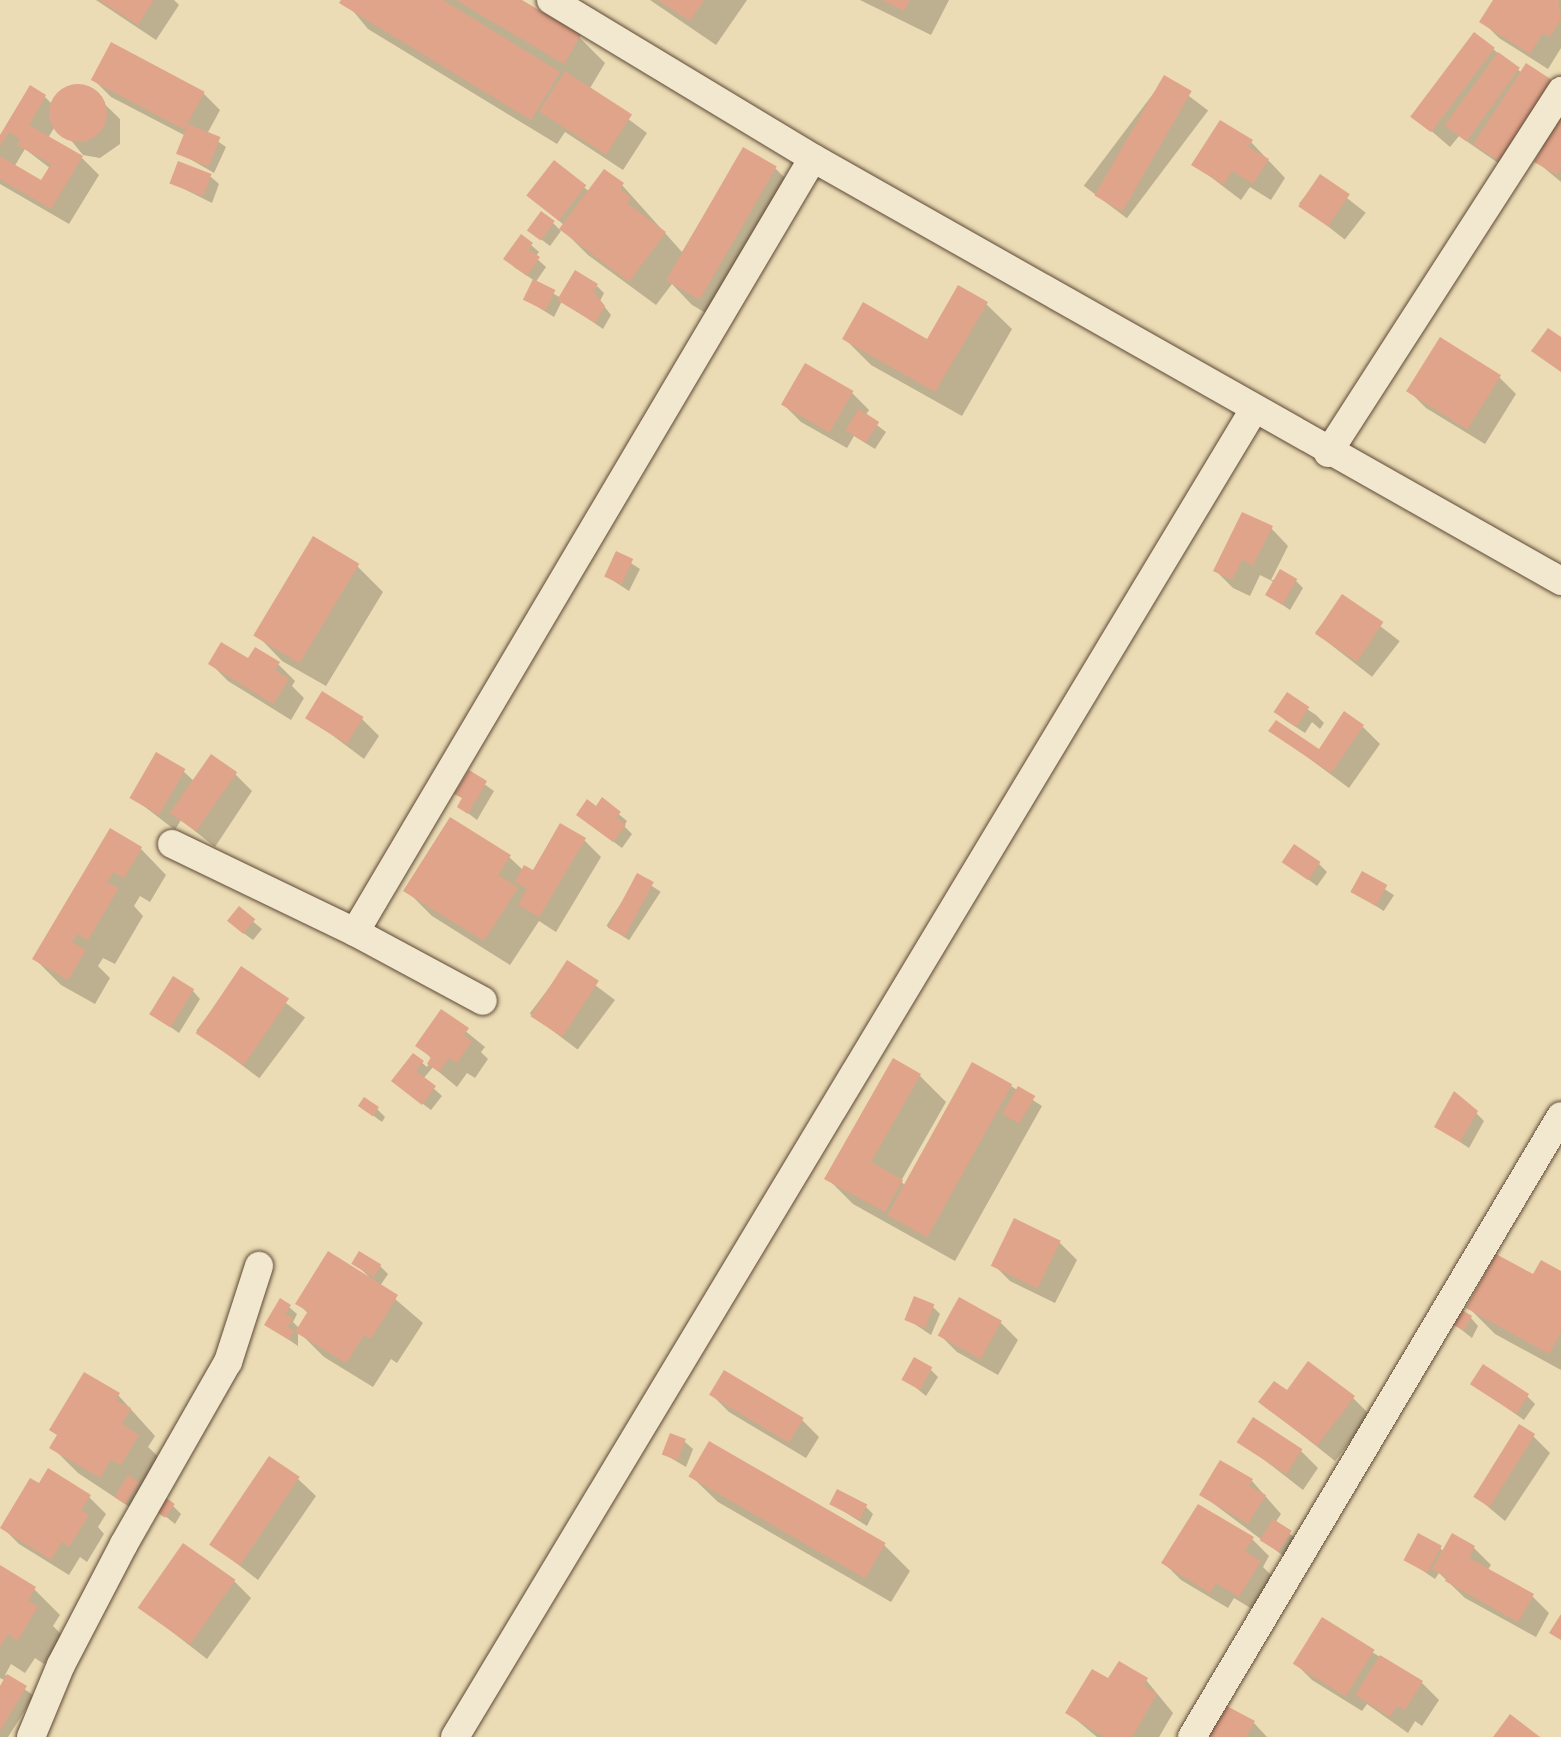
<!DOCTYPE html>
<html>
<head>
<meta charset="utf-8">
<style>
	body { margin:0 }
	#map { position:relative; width:1561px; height:1737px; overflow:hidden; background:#ebdcb5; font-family:"IM FELL Double Pica",serif }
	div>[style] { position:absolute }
	.shadow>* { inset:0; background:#0003; transform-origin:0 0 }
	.building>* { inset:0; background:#e0a48a; transform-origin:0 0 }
	.round { border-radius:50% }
	.roads { filter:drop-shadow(0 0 2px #5e4936) drop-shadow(0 0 2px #5e4936) }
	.minor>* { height:28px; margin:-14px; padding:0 14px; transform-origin:14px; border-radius:14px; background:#f2e8cf }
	span { translate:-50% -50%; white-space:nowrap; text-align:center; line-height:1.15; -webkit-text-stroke:8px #f2e8cf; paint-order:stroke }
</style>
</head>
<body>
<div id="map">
	<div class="shadow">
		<i style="clip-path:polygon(96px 0,174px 0,179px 5px,156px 40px)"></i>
		<i style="clip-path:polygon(344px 0,517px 0,579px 37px,605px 63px,589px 90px,647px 133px,623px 170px,565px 132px,557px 144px,368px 29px)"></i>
		<i style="clip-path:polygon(650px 0,747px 0,716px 45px)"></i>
		<i style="clip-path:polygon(860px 0,949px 0,931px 35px)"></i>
		<i style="clip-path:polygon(1496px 0,1561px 0,1561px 48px,1548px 69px,1499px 38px,1482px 21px)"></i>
		<i style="clip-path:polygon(1493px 49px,1522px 73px,1551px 82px,1561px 92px,1517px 176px,1459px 136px,1450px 147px,1414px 116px)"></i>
		<i style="left:1165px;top:78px;width:54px;height:135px;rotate:37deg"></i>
		<i style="clip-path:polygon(94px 80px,203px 93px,220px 110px,207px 134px,226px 147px,214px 173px,178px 152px,186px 136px,111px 97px)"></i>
		<i style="clip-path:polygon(evenodd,71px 88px,89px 89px,120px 119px,120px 144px,100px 158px,83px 155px,57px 123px,48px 138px,82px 158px,99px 175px,69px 224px,0 184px,0 140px,45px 97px,54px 106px,56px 98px,71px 88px,25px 149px,51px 169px,42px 183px,14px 167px,25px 149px)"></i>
		<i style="clip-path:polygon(1561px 118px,1561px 182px,1537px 162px)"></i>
		<i style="clip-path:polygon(1251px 142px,1285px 178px,1271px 200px,1250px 187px,1241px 200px,1195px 165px)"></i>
		<i style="clip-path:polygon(743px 150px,776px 169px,802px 195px,725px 324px,692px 305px,672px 284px,656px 305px,588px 255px,562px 229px,565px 226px,530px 196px,554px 164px,590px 192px,622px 185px,682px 252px)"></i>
		<i style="clip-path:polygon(211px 177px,219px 184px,212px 203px,172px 183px)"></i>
		<i style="left:1320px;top:177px;width:58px;height:34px;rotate:38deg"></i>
		<i style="clip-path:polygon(553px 223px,561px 231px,550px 246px,538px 237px)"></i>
		<i style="clip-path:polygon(531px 245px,539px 252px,535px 257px,546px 267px,535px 283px,561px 298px,597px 286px,604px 293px,600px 301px,611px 315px,603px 329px,562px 301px,554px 317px,525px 299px,535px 281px,514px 267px)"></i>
		<i style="clip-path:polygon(986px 304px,1012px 329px,962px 416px,871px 365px,845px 339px,928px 342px)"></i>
		<i style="clip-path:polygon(1499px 377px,1516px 394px,1485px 444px,1426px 408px,1409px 391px)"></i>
		<i style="clip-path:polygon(852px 393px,869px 410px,865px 416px,886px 432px,875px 449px,854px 436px,847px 448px,801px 422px,784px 405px)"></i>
		<i style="clip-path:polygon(1271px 528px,1288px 546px,1271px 580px,1295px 580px,1303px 588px,1290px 610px,1267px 594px,1274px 582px,1260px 575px,1250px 596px,1233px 588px,1216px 571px)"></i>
		<i style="clip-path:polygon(617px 554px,640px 569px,629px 591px,606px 576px)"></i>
		<i style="clip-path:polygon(357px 566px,383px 592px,326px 686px,282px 661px,257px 635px)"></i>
		<i style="left:1343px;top:597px;width:72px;height:45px;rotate:38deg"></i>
		<i style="clip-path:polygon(249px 661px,278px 664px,295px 681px,292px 686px,304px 698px,291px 720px,228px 681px,211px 664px)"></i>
		<i style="clip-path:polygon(1287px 696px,1316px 715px,1324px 723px,1320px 729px,1312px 722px,1305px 733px,1285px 720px,1277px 712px)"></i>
		<i style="clip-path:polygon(308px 717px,362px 719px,379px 736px,364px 759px)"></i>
		<i style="clip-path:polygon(1363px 727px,1380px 744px,1349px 788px,1272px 731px,1319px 752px)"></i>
		<i style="clip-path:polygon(183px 771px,196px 783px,235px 774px,252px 791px,215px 847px,181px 820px,175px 830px,132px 797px)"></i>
		<i style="clip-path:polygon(470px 774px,494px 791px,477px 820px,460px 807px,464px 800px,458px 794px)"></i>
		<i style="clip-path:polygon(603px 801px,627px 821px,624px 826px,632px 834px,622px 848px,587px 822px)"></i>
		<i style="clip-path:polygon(110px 831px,141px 849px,166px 875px,150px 902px,140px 896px,134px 906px,143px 916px,115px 964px,103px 958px,98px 966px,110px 978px,95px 1004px,61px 985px,35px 959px)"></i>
		<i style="clip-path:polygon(584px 840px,601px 857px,556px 932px,539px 921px,510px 965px,432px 916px,406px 890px,509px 857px,524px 871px,534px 873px)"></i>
		<i style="clip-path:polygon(1285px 862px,1319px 864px,1327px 872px,1317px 886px)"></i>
		<i style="left:1363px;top:875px;width:37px;height:19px;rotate:33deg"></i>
		<i style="left:638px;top:877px;width:27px;height:58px;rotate:33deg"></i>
		<i style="clip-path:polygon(239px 910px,262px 929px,253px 940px,238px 929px)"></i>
		<i style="left:567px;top:964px;width:60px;height:62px;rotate:37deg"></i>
		<i style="left:242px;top:970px;width:79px;height:76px;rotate:37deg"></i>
		<i style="clip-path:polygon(193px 991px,200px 999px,179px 1033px,152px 1014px)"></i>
		<i style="clip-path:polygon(442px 1012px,485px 1047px,481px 1052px,488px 1059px,475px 1078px,467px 1073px,457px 1087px,433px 1067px,423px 1079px,442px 1096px,431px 1110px,402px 1088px,414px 1056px,427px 1067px,432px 1059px,419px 1046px)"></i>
		<i style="clip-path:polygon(920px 1076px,946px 1102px,901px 1181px,906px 1187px,1011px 1086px,1042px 1106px,955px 1261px,853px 1204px,827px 1178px)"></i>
		<i style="clip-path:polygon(360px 1106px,377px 1109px,385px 1117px,382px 1122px)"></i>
		<i style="clip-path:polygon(1476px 1113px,1484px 1121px,1469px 1148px,1437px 1127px)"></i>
		<i style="clip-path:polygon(1060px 1243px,1077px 1260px,1055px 1303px,1010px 1281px,993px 1264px)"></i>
		<i style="clip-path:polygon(355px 1263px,380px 1266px,388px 1274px,380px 1286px,423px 1323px,397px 1363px,391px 1359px,373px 1387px,324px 1357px,298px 1331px,298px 1346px,267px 1325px,289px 1307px,297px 1314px,293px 1322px,300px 1329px,309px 1314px,298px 1304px,369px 1277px)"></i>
		<i style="clip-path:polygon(1561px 1274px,1561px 1370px,1495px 1334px,1469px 1308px,1534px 1277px)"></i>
		<i style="clip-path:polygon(960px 1300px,1001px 1323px,1018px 1340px,998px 1375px,957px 1352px,940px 1335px)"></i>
		<i style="clip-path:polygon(932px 1306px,940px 1314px,931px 1335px,907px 1319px)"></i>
		<i style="clip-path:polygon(1471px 1318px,1478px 1326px,1472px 1338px,1454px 1324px)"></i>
		<i style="clip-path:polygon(930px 1369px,938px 1377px,926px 1396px,904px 1378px)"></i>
		<i style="clip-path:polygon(1473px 1384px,1527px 1396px,1535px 1404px,1524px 1420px)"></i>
		<i style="clip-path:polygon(1287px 1393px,1353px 1398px,1370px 1415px,1335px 1461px,1261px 1402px)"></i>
		<i style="clip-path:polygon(118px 1395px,155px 1436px,148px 1447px,164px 1462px,134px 1510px,78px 1473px,52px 1447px)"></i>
		<i style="clip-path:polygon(712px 1395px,802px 1420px,819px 1437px,806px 1458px,729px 1412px)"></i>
		<i style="clip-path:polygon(1533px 1436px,1550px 1453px,1505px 1521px,1474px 1495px)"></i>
		<i style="clip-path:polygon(1240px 1441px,1301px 1451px,1318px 1468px,1303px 1490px)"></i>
		<i style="clip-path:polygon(685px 1442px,693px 1449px,686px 1467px,664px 1454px)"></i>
		<i style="clip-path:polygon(692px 1477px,884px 1545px,910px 1571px,891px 1602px,718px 1502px)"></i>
		<i style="clip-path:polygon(298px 1479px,316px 1496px,258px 1580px,212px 1544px)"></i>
		<i style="clip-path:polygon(1252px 1481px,1281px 1514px,1275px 1523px,1298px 1540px,1286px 1558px,1202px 1495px)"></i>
		<i style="clip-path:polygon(89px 1497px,106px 1514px,98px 1527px,104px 1534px,87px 1562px,80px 1557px,69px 1575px,19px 1544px,2px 1527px)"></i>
		<i style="clip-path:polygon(832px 1504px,865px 1506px,873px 1514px,867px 1526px)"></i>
		<i style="clip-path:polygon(173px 1506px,181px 1514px,175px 1524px,159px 1511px)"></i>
		<i style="clip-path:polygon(1252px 1539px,1269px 1556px,1263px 1567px,1276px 1580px,1257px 1612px,1234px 1598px,1228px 1608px,1181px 1580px,1164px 1563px)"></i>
		<i style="clip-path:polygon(1440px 1548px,1444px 1552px,1474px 1548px,1491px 1565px,1487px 1571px,1532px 1596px,1549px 1613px,1536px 1637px,1465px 1598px,1439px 1573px,1435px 1579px,1407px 1560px)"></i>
		<i style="clip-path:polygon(0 1568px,34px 1589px,60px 1615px,53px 1626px,62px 1635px,44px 1664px,35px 1658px,25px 1673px,11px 1664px,5px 1675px,34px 1696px,8px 1737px,0 1737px,0 1690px,6px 1681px,0 1678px)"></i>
		<i style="clip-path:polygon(234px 1581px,251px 1598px,207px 1659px,140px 1607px)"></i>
		<i style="clip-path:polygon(1372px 1652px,1422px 1683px,1439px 1700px,1422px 1726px,1415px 1721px,1408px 1733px,1367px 1704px,1362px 1711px,1312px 1680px,1295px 1663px)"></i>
		<i style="clip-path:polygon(1146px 1680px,1173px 1713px,1159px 1737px,1097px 1737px,1068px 1713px,1109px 1682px)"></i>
		<i style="clip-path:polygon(1224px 1707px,1254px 1723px,1267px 1737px,1208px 1737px)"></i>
	</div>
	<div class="building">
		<i style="clip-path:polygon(99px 0,154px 0,138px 25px)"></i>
		<i style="clip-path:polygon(341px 0,443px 0,560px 72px,531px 120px,339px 3px)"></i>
		<i style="clip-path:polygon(456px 0,522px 0,581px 35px,564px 64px)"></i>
		<i style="clip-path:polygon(658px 0,704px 0,690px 21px)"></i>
		<i style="clip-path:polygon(882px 0,910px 0,904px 11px)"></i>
		<i style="clip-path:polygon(1493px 0,1558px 0,1561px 19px,1550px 37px,1543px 33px,1530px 54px,1479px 22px)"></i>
		<i style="left:1474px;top:32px;width:26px;height:106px;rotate:37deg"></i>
		<i style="left:111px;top:42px;width:106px;height:43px;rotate:28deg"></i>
		<i style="left:1498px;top:52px;width:27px;height:91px;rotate:36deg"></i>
		<i style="left:1526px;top:63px;width:31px;height:97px;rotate:33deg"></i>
		<i style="left:565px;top:71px;width:80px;height:48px;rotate:33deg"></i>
		<i style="left:1164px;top:75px;width:32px;height:139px;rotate:30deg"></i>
		<i class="round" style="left:49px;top:84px;width:58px;height:58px"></i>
		<i style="clip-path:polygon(30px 85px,46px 95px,29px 125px,83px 156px,51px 209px,0 179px,0 156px,41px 180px,51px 164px,17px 145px,20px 139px,9px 132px,0 146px,0 135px)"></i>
		<i style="clip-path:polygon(1561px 113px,1561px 168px,1557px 175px,1534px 162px)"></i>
		<i style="clip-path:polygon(1220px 120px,1253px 140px,1248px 147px,1269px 159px,1253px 184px,1232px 171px,1224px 185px,1191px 165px)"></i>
		<i style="left:188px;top:124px;width:35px;height:32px;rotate:22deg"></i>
		<i style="left:743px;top:147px;width:39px;height:154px;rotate:30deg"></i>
		<i style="left:554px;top:160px;width:41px;height:45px;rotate:38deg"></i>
		<i style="left:178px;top:161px;width:36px;height:24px;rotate:21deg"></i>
		<i style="clip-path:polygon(604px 169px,624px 183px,620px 189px,631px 197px,627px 203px,666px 232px,629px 282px,559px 229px)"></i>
		<i style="left:1320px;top:174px;width:36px;height:39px;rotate:34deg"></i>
		<i style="left:541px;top:211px;width:17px;height:24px;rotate:36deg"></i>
		<i style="clip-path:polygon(521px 234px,533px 243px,528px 249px,540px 257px,527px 276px,503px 259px)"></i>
		<i style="clip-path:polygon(575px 270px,598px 284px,593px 291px,605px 306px,595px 323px,557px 300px)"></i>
		<i style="left:533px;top:279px;width:25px;height:23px;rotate:26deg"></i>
		<i style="clip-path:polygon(958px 285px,988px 302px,935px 392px,842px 339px,863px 302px,927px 339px)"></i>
		<i style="clip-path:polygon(1548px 328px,1561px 337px,1561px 372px,1531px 351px)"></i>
		<i style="left:1440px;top:337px;width:72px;height:64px;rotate:32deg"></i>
		<i style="left:805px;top:363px;width:56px;height:48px;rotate:30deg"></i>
		<i style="left:859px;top:409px;width:24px;height:25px;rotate:33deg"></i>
		<i style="clip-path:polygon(1242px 512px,1273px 526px,1253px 565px,1242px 560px,1232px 580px,1213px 571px)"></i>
		<i style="left:313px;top:536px;width:54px;height:116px;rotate:31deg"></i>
		<i style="left:616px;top:551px;width:19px;height:28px;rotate:25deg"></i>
		<i style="left:1280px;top:569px;width:20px;height:30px;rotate:30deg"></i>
		<i style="left:1342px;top:594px;width:50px;height:48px;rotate:34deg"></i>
		<i style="clip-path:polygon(221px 642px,248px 658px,255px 647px,280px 662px,275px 670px,289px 679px,273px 704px,208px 664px)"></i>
		<i style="left:322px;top:691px;width:49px;height:32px;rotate:32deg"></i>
		<i style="left:1287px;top:692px;width:27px;height:24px;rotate:34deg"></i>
		<i style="clip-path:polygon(1344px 711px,1364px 725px,1331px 773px,1268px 731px,1276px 720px,1319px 749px)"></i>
		<i style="left:156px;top:752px;width:34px;height:53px;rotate:30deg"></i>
		<i style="left:211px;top:754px;width:32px;height:72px;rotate:35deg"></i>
		<i style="clip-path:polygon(469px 770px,487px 781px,468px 814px,457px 807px,462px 798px,454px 794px)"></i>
		<i style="clip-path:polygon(602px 797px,621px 812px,616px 817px,626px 825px,613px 842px,576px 815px,587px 799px,596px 806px)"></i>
		<i style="clip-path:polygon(450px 817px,511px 855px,498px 875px,518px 888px,484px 941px,403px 891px)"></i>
		<i style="clip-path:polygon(560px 823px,586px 838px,539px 917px,518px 905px,527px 889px,515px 882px,524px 865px,533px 870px)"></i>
		<i style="clip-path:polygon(110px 828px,142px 847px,124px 878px,113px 872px,107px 882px,119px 888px,88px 940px,77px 934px,72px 942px,86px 950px,68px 980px,32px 959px)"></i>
		<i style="left:1294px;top:844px;width:32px;height:22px;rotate:34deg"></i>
		<i style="left:1362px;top:871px;width:29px;height:24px;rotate:29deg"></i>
		<i style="left:637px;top:873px;width:19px;height:62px;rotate:28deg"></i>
		<i style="left:239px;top:906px;width:21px;height:19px;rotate:39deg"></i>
		<i style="left:567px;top:960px;width:38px;height:67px;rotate:33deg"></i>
		<i style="left:241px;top:966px;width:58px;height:81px;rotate:34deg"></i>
		<i style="left:173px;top:976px;width:25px;height:45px;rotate:32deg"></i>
		<i style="clip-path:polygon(441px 1009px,469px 1028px,464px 1035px,472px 1041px,457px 1063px,449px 1058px,439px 1072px,427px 1064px,431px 1057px,415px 1046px)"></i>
		<i style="clip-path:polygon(413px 1053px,424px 1061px,416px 1071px,436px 1086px,422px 1105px,391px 1081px)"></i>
		<i style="clip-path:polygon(893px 1058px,921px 1074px,871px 1162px,903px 1180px,885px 1212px,824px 1179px)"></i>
		<i style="left:972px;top:1062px;width:46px;height:175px;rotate:29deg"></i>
		<i style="left:1018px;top:1086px;width:20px;height:32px;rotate:30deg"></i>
		<i style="clip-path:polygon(1454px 1091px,1478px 1111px,1460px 1142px,1434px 1127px)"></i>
		<i style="left:364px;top:1097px;width:18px;height:11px;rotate:34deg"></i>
		<i style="left:1014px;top:1218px;width:52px;height:53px;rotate:26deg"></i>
		<i style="clip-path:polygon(328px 1251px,398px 1295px,371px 1339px,364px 1335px,346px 1363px,295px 1332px,308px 1311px,295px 1304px)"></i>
		<i style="left:359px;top:1251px;width:26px;height:15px;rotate:31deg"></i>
		<i style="clip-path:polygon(1496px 1254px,1533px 1274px,1541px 1260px,1561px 1271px,1561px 1332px,1549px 1354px,1466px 1308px)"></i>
		<i style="left:914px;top:1296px;width:22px;height:26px;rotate:22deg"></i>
		<i style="left:959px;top:1297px;width:49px;height:44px;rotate:29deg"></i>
		<i style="clip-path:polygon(280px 1298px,291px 1305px,285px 1314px,293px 1318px,288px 1327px,294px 1331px,289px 1340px,264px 1325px)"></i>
		<i style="left:1460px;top:1309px;width:14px;height:17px;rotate:30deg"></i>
		<i style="left:914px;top:1357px;width:21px;height:26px;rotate:29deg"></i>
		<i style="clip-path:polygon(1308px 1361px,1355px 1396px,1317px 1446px,1258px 1402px,1274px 1381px,1287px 1390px)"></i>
		<i style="left:1483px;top:1364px;width:55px;height:24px;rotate:33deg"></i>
		<i style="left:724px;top:1370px;width:93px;height:29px;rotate:31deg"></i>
		<i style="clip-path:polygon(84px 1372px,120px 1393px,116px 1400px,131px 1408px,122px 1424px,139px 1435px,121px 1465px,111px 1460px,100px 1478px,49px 1448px,57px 1435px,49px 1430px)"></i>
		<i style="left:1253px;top:1417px;width:59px;height:30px;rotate:33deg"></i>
		<i style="left:1519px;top:1424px;width:19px;height:86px;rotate:32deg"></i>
		<i style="left:670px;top:1433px;width:17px;height:23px;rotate:21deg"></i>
		<i style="left:709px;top:1441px;width:204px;height:41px;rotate:30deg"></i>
		<i style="left:269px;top:1456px;width:37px;height:107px;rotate:34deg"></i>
		<i style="clip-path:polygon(1220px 1460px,1253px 1479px,1249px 1486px,1266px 1495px,1248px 1524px,1199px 1495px)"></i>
		<i style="clip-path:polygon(48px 1468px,91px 1495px,81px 1510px,89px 1515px,69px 1547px,62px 1542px,51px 1560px,0 1528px,30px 1478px,39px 1483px)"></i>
		<i style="left:128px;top:1475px;width:13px;height:26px;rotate:32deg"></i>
		<i style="left:837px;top:1489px;width:34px;height:17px;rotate:27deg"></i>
		<i style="left:165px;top:1497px;width:12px;height:17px;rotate:35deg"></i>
		<i style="clip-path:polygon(1198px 1504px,1254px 1537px,1245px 1551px,1261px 1561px,1239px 1597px,1216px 1583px,1210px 1593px,1161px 1563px)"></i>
		<i style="left:1273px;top:1519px;width:22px;height:25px;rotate:32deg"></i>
		<i style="left:1418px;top:1533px;width:27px;height:31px;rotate:28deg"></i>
		<i style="clip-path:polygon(1452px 1533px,1475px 1546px,1469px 1558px,1534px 1594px,1518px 1622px,1445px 1581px,1447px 1578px,1432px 1569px)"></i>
		<i style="left:183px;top:1543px;width:64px;height:79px;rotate:35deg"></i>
		<i style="clip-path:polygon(0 1565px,36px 1587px,28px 1600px,38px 1607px,17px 1641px,8px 1634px,0 1647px)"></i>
		<i style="clip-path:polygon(1561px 1614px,1561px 1640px,1549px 1633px)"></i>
		<i style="left:1322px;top:1617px;width:62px;height:55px;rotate:32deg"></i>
		<i style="clip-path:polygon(1380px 1655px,1423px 1681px,1405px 1710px,1397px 1706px,1390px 1717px,1355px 1695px)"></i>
		<i style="clip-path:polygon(1119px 1661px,1148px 1678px,1144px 1685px,1157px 1694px,1132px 1737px,1105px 1737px,1065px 1713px,1092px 1669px,1108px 1678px)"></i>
		<i style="clip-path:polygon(7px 1674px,27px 1686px,0 1731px,0 1686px)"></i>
		<i style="clip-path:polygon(1223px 1704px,1255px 1721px,1246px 1737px,1205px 1737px)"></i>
		<i style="clip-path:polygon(1510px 1714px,1540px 1737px,1493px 1737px)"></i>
	</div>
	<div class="roads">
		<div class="minor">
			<i style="left:551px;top:0;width:306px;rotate:31.1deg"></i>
			<i style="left:813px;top:158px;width:859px;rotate:29.49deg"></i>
			<i style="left:1328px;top:453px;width:431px;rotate:-57.2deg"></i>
			<i style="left:172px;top:844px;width:203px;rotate:25.7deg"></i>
			<i style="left:355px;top:932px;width:145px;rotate:28.3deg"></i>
			<i style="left:355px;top:932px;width:899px;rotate:-59.39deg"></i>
			<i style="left:31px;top:1737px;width:78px;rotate:-67.4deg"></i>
			<i style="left:61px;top:1665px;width:136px;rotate:-62.5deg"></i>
			<i style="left:124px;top:1544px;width:210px;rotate:-60.3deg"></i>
			<i style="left:228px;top:1362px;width:101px;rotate:-72.1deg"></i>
			<i style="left:455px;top:1737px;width:1548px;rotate:-58.96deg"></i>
			<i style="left:1192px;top:1737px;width:722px;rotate:-59.28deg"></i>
		</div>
	</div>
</div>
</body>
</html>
